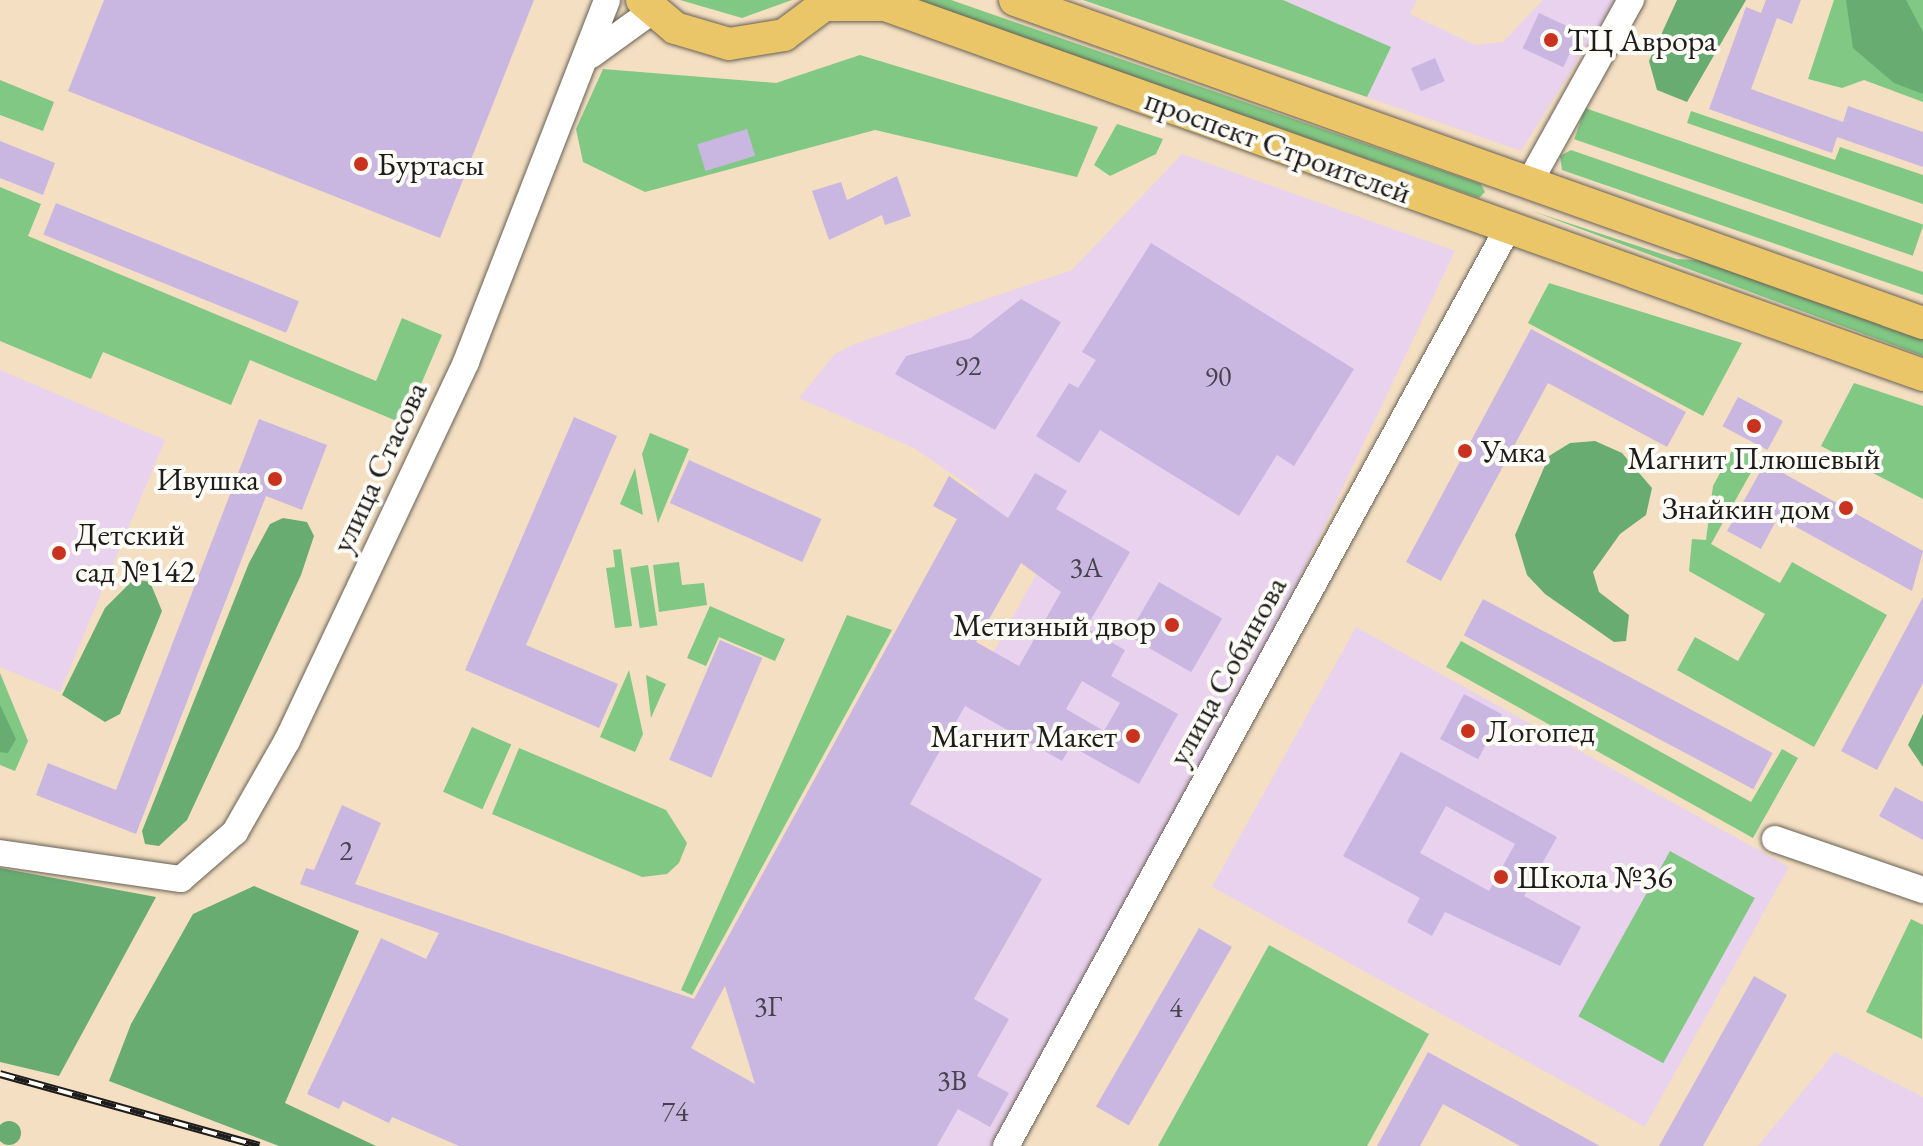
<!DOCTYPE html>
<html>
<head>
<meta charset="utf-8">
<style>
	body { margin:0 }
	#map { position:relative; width:1923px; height:1146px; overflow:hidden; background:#f4dfc2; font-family:"EB Garamond",serif }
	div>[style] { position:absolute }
	.built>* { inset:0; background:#e9d2ed; transform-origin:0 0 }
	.green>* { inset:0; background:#81c884; transform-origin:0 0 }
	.forest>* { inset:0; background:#68ac72 }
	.round { border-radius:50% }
	.building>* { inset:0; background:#c9b7e1; transform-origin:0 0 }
	.roads { filter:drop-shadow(0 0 2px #686056) drop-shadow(0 0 2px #686056) }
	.minor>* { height:26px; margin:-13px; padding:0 13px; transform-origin:13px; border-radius:13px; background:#fff }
	.major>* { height:32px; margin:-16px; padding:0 16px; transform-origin:16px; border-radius:16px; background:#ebc669 }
	.rail>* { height:8px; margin-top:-4px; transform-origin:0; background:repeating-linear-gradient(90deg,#fdfcf7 0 15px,#1c1c1c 0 30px); box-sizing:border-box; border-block:2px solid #1c1c1c }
	.dots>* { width:22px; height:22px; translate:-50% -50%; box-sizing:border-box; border:4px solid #fdfcf7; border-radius:50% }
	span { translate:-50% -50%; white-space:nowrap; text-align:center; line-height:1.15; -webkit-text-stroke:8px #fdfcf7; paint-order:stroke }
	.number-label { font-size:28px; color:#47434d }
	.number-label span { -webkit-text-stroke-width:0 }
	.poi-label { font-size:32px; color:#1c1c1c }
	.left { translate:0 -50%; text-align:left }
	.right { translate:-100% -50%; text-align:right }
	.street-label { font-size:32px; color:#1c1c1c }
</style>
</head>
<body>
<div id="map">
	<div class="built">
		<i style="clip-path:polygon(1283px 0,1417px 0,1410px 14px,1475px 45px,1503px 42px,1543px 0,1615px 0,1521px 151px,1367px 97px,1390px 47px)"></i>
		<i style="clip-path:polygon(1182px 154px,1455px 251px,1266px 649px,993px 1146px,905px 1146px,895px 1140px,1042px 879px,910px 804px,1053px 544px,974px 500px,978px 492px,914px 448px,799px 398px,835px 354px,854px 344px,1072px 270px)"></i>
		<i style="clip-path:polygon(0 370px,165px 440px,60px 692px,0 667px)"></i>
		<i style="left:1356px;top:627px;width:495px;height:297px;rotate:29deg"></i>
		<i style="clip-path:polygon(1835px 1052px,1923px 1097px,1923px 1146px,1758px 1146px)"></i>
	</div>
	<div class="green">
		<i style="clip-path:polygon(680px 0,792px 0,742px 18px)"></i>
		<i style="clip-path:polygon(912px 0,951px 0,1481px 184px,1485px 192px,1479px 198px)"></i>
		<i style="clip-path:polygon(1083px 0,1283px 0,1391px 47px,1367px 97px)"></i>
		<i style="clip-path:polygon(1834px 0,1923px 0,1923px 102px,1864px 80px,1842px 88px,1808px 79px)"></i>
		<i style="clip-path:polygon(860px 55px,1098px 127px,1077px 177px,875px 130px,645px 192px,583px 162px,576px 129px,603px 69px,776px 83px)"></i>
		<i style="clip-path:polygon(0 80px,54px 102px,43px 131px,0 115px)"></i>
		<i style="left:1585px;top:108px;width:358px;height:33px;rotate:19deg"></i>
		<i style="clip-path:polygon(1691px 111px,1835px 160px,1840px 147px,1923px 175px,1923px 204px,1687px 123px)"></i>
		<i style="clip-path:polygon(1117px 124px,1163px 139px,1156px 154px,1110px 176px,1094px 165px)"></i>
		<i style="clip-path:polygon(1571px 150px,1923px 272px,1923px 295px,1562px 170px,1560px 156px)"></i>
		<i style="clip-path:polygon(0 187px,41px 204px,28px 236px,376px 381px,402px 318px,442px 335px,404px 424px,250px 360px,231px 405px,103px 352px,91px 379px,0 341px)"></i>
		<i style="clip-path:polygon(1532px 211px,1677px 259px,1710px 261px,1923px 338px,1923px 356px)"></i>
		<i style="clip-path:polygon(1549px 283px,1742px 343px,1703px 416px,1528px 323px)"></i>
		<i style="clip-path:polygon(1854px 383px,1923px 406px,1923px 499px,1821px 446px)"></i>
		<i style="clip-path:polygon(650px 433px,689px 449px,658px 523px,642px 454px)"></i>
		<i style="clip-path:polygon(1735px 445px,1759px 458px,1711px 544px,1780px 583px,1792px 562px,1887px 615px,1814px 747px,1677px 670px,1695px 637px,1738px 661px,1765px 614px,1689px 571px,1692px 539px,1706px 540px,1713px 486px)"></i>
		<i style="clip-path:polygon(635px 468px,643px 515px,620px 504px)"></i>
		<i style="clip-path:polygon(621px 549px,632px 626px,615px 628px,606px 568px,615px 567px,613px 550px)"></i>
		<i style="clip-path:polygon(679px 562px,682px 585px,704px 583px,707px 605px,659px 612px,653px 565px)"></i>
		<i style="left:648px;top:565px;width:61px;height:18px;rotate:81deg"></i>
		<i style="clip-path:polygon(710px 606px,785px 639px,775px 661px,719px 637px,706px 666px,687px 658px)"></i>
		<i style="clip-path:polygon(847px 615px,892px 630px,692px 995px,681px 990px)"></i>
		<i style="clip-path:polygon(1461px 641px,1751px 802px,1782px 749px,1798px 758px,1753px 838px,1446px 667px)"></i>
		<i style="clip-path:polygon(629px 670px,643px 734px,635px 752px,600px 737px)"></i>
		<i style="clip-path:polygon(0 673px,28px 741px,15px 771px,0 765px)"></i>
		<i style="clip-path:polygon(646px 675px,666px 684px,651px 718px)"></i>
		<i style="left:472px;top:727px;width:43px;height:71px;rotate:24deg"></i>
		<i style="clip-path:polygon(519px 748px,666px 810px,687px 843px,679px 863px,667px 874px,642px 877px,492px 814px)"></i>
		<i style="left:1670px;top:851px;width:97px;height:189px;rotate:29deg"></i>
		<i style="clip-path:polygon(1911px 919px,1923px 925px,1922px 1039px,1866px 1012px)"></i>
		<i style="clip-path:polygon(1269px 945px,1429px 1034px,1367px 1146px,1158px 1146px)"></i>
	</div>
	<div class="forest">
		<i style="clip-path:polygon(1677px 0,1746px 0,1687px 102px,1657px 90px,1649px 61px)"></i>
		<i style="clip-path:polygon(1846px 0,1906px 0,1923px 32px,1923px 94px,1894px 83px,1853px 48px)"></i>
		<i style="clip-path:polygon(1595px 441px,1622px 453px,1652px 488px,1646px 515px,1620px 534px,1593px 572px,1599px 592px,1629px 615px,1626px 641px,1614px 642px,1545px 594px,1527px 575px,1515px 535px,1549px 456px,1570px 443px)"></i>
		<i style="clip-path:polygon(283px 518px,307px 522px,314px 536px,301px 575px,187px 820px,159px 846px,145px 844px,142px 831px,249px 563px,270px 524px)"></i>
		<i style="clip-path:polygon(134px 579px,150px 582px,162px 611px,120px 714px,105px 722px,62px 695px,105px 608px)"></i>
		<i style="clip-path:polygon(0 705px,16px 739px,8px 753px,0 752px)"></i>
		<i style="clip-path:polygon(1923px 714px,1923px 767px,1908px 745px)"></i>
		<i style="clip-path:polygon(0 868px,156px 897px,59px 1076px,0 1062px)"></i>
		<i style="clip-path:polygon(254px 886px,359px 931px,285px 1103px,376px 1146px,279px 1146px,109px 1081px,131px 1024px,193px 914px)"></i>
		<i class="round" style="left:-3px;top:1121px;width:24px;height:24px"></i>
	</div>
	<div class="building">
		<i style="clip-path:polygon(104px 0,534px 0,440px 238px,68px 91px)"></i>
		<i style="clip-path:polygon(1766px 0,1801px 0,1792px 24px,1777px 18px,1751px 89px,1843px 122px,1848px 106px,1923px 132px,1923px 167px,1837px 137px,1832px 153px,1709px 109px,1746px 7px,1761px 13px)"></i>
		<i style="left:1539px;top:13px;width:45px;height:39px;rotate:25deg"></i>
		<i style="left:1435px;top:58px;width:25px;height:26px;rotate:67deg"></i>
		<i style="left:747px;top:129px;width:28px;height:52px;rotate:73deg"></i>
		<i style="clip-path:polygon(0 141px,55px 163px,43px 195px,0 178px)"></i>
		<i style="clip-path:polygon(897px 176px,911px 216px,885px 225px,882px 215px,829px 240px,812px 191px,841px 182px,847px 200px)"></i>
		<i style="left:56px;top:203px;width:262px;height:34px;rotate:22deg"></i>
		<i style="clip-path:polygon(1151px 243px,1354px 369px,1294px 466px,1277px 455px,1239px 516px,1100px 430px,1079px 463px,1036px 436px,1069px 383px,1078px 388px,1096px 360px,1082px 352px)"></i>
		<i style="clip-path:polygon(1021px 299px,1061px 322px,995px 430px,895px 374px,906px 356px,971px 338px)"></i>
		<i style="clip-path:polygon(1531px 329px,1686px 412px,1667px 447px,1548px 383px,1441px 581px,1406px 562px)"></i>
		<i style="left:1738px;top:397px;width:51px;height:33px;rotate:28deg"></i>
		<i style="clip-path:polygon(574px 417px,617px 436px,526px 645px,618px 684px,599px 728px,465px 670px)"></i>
		<i style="clip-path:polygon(259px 419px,327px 445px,302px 510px,266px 496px,136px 834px,36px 795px,48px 763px,116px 790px)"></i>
		<i style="left:689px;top:460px;width:145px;height:47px;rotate:24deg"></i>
		<i style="clip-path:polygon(1765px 463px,1923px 551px,1912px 591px,1778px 517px,1761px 549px,1727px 531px)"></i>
		<i style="clip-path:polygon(evenodd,1035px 473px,1067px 491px,1056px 509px,1130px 552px,1086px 628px,1125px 650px,1111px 676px,1178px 714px,1139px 784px,1071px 746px,1062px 761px,965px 706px,910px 804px,1042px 879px,974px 999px,1009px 1019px,977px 1076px,1009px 1093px,990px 1127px,958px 1109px,937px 1146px,459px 1146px,392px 1117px,389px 1123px,343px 1101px,339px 1109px,307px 1094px,381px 938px,426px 959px,439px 933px,300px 884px,306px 868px,314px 870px,342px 805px,381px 823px,355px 884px,694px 999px,957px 519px,933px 506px,949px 476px,1008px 518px,1035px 473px,1021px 563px,1061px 592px,1019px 666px,976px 642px,1021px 563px,1035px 473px,1082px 681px,1120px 703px,1104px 731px,1066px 709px,1082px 681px,1035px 473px,725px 986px,755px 1084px,691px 1048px,725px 986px)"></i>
		<i style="left:1159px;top:582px;width:73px;height:62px;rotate:30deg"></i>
		<i style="clip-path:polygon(1923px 597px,1923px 683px,1877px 770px,1841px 751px)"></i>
		<i style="left:1483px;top:599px;width:328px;height:41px;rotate:28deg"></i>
		<i style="left:720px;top:640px;width:46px;height:130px;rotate:23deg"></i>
		<i style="left:1464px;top:694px;width:43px;height:51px;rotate:28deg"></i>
		<i style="clip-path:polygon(evenodd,1401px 752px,1557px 837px,1524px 896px,1581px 927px,1560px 966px,1445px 912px,1432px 936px,1407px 922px,1420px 898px,1343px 856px,1401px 752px,1446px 806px,1515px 844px,1489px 891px,1420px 853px,1446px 806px)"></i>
		<i style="clip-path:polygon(1895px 787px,1923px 802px,1923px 840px,1879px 816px)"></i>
		<i style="left:1199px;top:928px;width:38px;height:206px;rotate:30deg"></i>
		<i style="clip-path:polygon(1754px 976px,1787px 995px,1775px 1017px,1703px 1146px,1659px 1146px)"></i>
		<i style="clip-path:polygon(1428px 1052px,1600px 1146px,1520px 1146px,1443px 1104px,1420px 1146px,1377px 1146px)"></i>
	</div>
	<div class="roads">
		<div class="minor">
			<i style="left:591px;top:55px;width:75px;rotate:-35.8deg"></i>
			<i style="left:1529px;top:183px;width:210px;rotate:-60.9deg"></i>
			<i style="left:1775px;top:839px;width:157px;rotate:19deg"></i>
			<i style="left:0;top:853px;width:183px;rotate:8.2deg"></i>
			<i style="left:181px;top:879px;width:72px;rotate:-41deg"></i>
			<i style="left:235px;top:832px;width:105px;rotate:-60.3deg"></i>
			<i style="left:287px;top:741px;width:419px;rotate:-64.7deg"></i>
			<i style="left:466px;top:362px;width:388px;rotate:-68.7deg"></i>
			<i style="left:1006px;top:1146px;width:1046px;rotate:-61.33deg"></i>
		</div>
		<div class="major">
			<i style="left:642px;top:0;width:43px;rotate:40.3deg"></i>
			<i style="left:675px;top:28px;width:56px;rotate:16.5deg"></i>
			<i style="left:729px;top:44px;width:56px;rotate:-9.3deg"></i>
			<i style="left:784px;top:35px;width:59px;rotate:-36.7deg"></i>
			<i style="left:1015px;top:0;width:964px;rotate:19.58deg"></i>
			<i style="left:827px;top:5px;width:58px"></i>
			<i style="left:885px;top:5px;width:1102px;rotate:19.62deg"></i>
		</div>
	</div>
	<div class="rail">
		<i style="left:0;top:1074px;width:269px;rotate:15.5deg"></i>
	</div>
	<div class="dots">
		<i style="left:1551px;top:40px;background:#c8321e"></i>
		<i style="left:361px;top:164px;background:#c8321e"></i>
		<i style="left:1754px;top:426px;background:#c8321e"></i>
		<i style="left:1465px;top:451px;background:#c8321e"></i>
		<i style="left:275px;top:479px;background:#c8321e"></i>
		<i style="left:1846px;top:508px;background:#c8321e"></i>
		<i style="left:59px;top:553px;background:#c8321e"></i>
		<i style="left:1172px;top:625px;background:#c8321e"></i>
		<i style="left:1468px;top:731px;background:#c8321e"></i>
		<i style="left:1133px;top:736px;background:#c8321e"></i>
		<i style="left:1501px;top:877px;background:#c8321e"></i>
	</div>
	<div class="number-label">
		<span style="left:968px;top:365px">92</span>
		<span style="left:1218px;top:376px">90</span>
		<span style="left:1086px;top:567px">3А</span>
		<span style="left:346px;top:850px">2</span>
		<span style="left:768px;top:1006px">3Г</span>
		<span style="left:1176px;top:1007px">4</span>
		<span style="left:952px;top:1080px">3В</span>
		<span style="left:675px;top:1111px">74</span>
	</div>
	<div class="poi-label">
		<span class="left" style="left:1567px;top:40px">ТЦ Аврора</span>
		<span class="left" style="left:377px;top:164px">Буртасы</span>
		<span class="left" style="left:1481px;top:451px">Умка</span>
		<span style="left:1754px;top:458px">Магнит Плюшевый</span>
		<span class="right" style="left:259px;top:479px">Ивушка</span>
		<span class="right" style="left:1830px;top:508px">Знайкин дом</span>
		<span class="left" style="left:75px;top:553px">Детский<br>сад №142</span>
		<span class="right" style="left:1156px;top:625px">Метизный двор</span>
		<span class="left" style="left:1486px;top:731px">Логопед</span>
		<span class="right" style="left:1117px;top:736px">Магнит Макет</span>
		<span class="left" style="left:1517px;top:877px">Школа №36</span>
	</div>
	<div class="street-label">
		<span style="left:1278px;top:146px;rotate:20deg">проспект Строителей</span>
		<span style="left:379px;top:467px;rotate:-65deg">улица Стасова</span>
		<span style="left:1227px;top:671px;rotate:-61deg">улица Собинова</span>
	</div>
</div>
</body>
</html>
